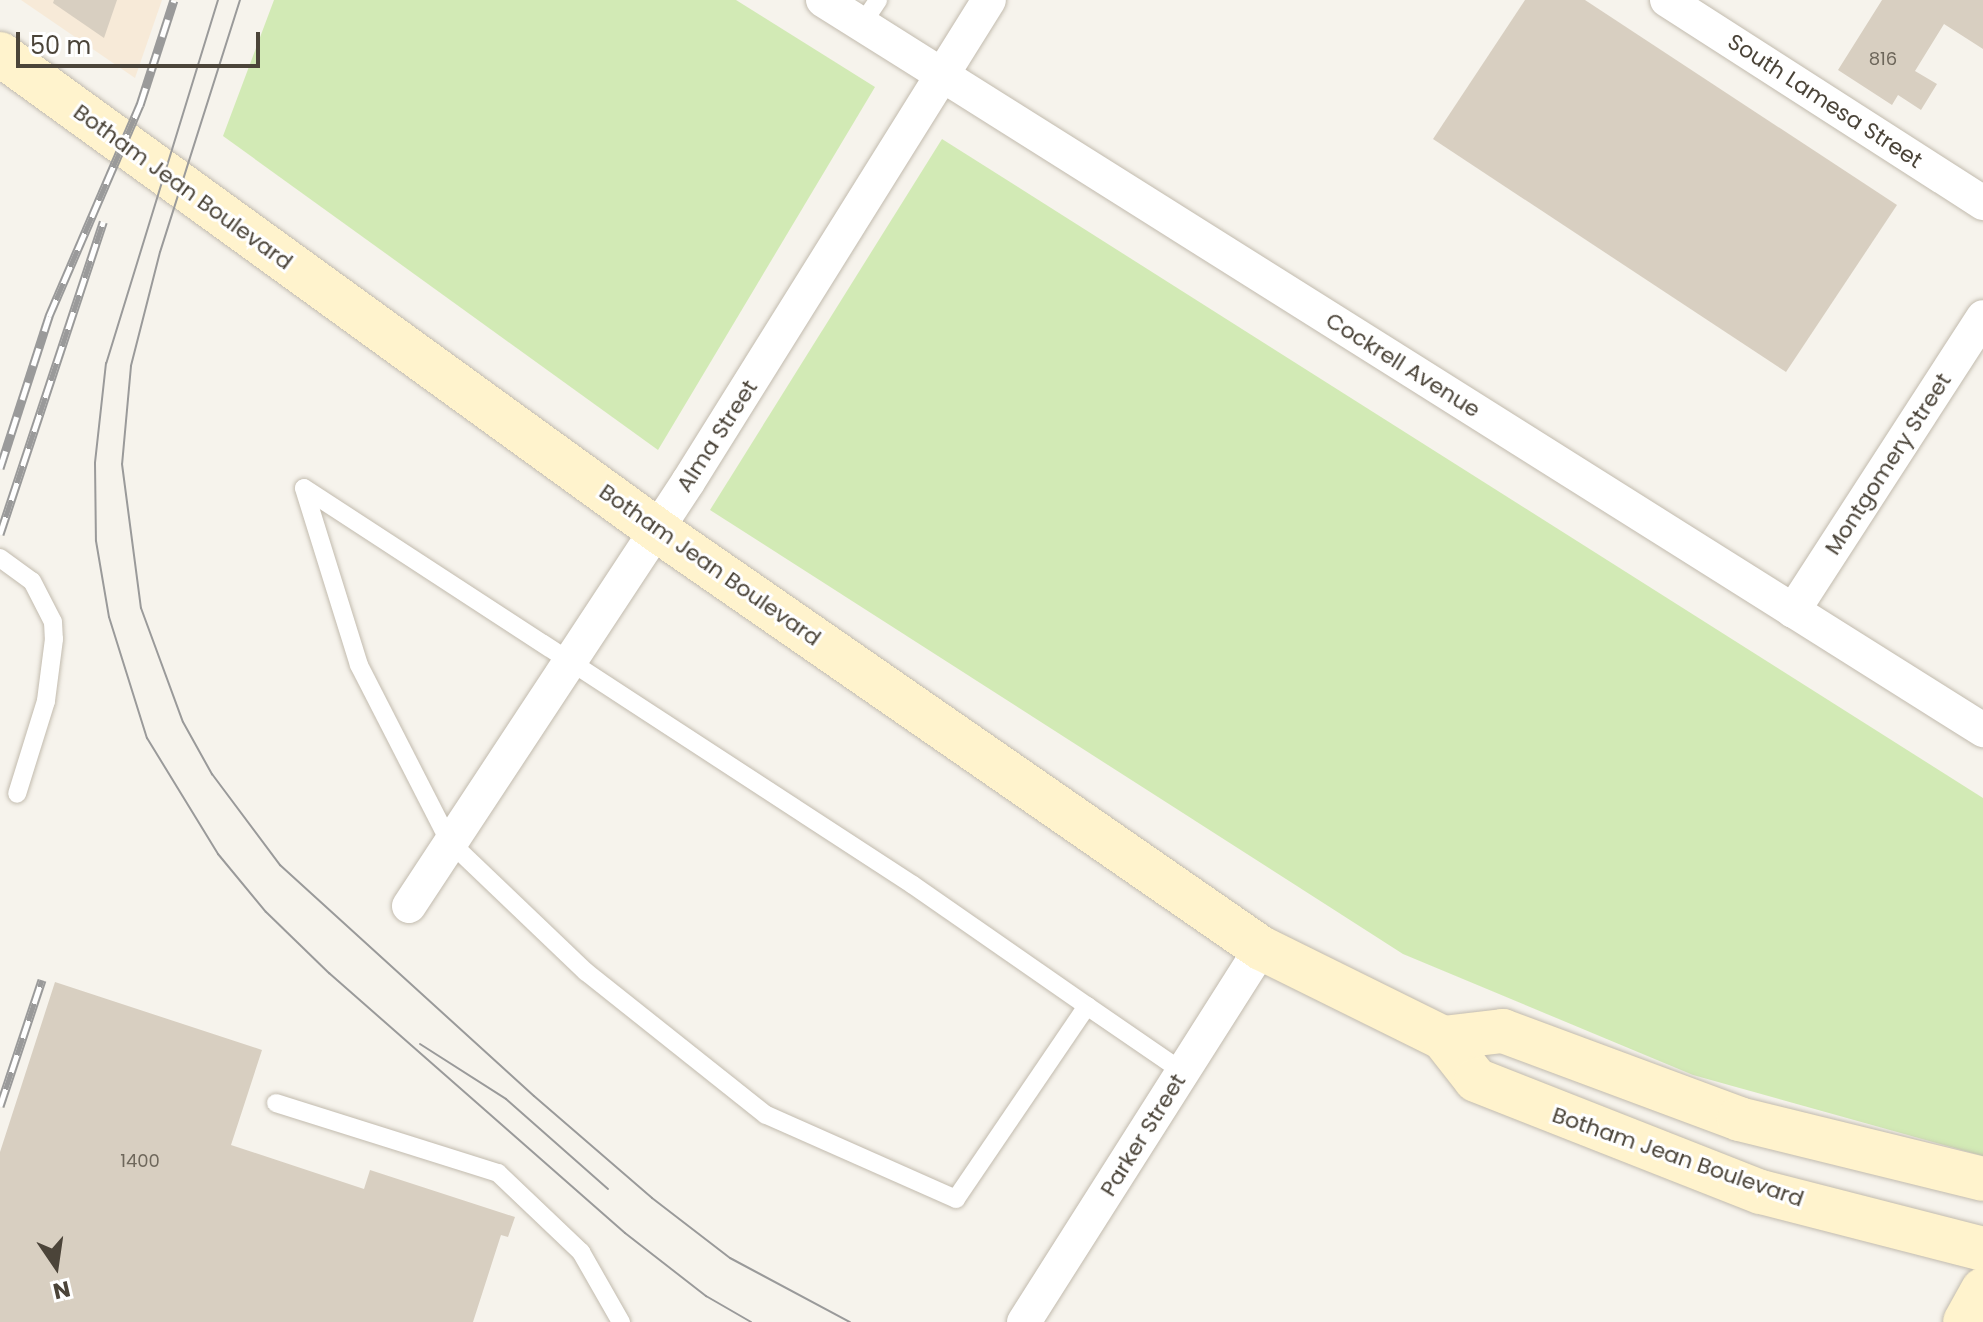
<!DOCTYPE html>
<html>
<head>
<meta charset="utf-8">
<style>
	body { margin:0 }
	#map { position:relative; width:1983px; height:1322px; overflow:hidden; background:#f6f3ec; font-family:Poppins,sans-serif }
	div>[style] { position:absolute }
	.commercial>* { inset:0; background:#f7ead8 }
	.green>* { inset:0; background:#d2eab5 }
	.building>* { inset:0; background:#d8cfc1 }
	.roads { filter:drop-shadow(0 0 2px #c2bbae) drop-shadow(0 0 2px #c2bbae) }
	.service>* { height:18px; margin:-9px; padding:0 9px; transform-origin:9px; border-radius:9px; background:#fff }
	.minor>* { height:34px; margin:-17px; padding:0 17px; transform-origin:17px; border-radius:17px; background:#fff }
	.secondary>* { height:44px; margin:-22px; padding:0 22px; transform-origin:22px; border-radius:22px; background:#fff3cd }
	.tram>* { height:2px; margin:-1px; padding:0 1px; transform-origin:1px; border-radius:1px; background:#9a9a9a }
	.rail>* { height:9px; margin-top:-4.5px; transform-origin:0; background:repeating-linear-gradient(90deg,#fff 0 18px,#9a9a9a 0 36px); box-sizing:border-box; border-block:2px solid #9a9a9a }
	span { translate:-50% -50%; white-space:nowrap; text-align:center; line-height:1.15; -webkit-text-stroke:6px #fff; paint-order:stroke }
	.number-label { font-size:18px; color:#6e675b }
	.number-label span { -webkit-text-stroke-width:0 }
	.street-label { font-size:22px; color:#4b4439 }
	.north { position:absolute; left:16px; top:1226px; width:80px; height:80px; -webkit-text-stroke:6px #fff; paint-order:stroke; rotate:167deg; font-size:22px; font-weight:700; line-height:32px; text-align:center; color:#4b4439 }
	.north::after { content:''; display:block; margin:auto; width:28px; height:36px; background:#4b4439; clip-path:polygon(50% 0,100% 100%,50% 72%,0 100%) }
	.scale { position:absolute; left:16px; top:32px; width:244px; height:36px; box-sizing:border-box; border:4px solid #4b4439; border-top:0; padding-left:10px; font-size:24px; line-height:28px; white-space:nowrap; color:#4b4439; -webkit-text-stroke:6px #fff; paint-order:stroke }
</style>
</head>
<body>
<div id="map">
	<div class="commercial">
		<i style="clip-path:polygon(21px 0,162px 0,135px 78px)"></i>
	</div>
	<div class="green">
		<i style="clip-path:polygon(274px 0,736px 0,875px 87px,658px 450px,223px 136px)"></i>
		<i style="clip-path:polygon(942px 139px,1983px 798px,1983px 1156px,1693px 1075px,1403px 954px,710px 510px)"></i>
	</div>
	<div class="building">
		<i style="clip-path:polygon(54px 0,117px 0,104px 38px,53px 3px)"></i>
		<i style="clip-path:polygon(1525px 0,1585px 0,1897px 205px,1786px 372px,1433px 139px)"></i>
		<i style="clip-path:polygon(1882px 0,1983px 0,1983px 49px,1944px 24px,1915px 71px,1937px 84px,1921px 110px,1898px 95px,1892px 105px,1838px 70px)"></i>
		<i style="clip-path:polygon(55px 982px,262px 1050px,231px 1145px,364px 1189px,370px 1170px,515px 1217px,508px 1237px,501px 1235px,473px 1322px,0 1322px,0 1152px)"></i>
	</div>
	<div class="roads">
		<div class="service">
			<i style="left:862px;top:24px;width:29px;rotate:-56deg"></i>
			<i style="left:0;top:558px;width:39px;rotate:36deg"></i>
			<i style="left:32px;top:581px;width:46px;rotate:62.9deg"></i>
			<i style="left:53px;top:622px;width:17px;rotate:87deg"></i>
			<i style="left:54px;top:639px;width:63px;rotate:97.4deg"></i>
			<i style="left:46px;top:701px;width:97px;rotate:107.3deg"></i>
			<i style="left:1087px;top:1006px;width:233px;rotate:124.2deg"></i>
			<i style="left:956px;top:1199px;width:208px;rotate:-156.1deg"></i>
			<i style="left:766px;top:1115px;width:230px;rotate:-141.5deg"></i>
			<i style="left:586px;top:972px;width:190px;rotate:-136.3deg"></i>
			<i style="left:449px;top:841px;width:198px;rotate:-117.1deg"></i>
			<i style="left:359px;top:665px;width:185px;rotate:-107.3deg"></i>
			<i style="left:304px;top:488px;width:727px;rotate:33.1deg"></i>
			<i style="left:913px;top:885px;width:212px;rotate:34.8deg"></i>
			<i style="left:1087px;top:1006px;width:116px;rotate:34.5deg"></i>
			<i style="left:276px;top:1103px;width:233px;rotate:17.5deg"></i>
			<i style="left:498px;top:1173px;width:115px;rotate:43.6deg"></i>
			<i style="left:581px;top:1252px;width:81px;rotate:60.3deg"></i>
		</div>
		<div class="minor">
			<i style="left:823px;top:0;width:1371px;rotate:32.18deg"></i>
			<i style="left:1667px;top:0;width:376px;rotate:32.7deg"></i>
			<i style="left:1793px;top:611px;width:350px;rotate:-57.1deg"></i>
			<i style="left:409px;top:906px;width:508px;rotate:-56.65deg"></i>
			<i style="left:688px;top:482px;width:568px;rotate:-58.02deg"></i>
			<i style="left:1024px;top:1322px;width:443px;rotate:-57.6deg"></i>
		</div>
		<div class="secondary">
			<i style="left:0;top:54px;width:811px;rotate:35.92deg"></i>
			<i style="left:657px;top:530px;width:735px;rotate:34.69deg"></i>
			<i style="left:1261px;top:948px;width:203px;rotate:26.3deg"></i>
			<i style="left:1443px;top:1038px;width:53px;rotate:51.8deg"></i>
			<i style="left:1476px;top:1080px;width:306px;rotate:21.5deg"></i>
			<i style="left:1761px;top:1192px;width:229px;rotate:14.4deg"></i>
			<i style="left:1443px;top:1038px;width:60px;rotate:-6.7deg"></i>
			<i style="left:1503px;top:1031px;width:252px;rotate:20.4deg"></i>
			<i style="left:1739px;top:1119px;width:251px;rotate:13.8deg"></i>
			<i style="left:1965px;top:1322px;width:37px;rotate:-61deg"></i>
		</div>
	</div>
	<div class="tram">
		<i style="left:218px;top:0;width:380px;rotate:107.1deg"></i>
		<i style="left:106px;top:363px;width:101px;rotate:96.3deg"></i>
		<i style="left:95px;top:463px;width:78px;rotate:89.3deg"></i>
		<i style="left:96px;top:541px;width:77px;rotate:80.3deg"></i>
		<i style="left:109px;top:617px;width:127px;rotate:72.6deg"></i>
		<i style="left:147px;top:738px;width:136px;rotate:58.5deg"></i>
		<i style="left:218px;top:854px;width:75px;rotate:50.4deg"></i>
		<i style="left:266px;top:912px;width:88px;rotate:44.1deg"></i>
		<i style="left:329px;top:973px;width:394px;rotate:41.3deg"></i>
		<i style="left:625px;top:1233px;width:103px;rotate:37.9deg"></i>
		<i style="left:706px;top:1296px;width:52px;rotate:30deg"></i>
		<i style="left:240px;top:0;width:264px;rotate:107.6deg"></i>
		<i style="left:160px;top:252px;width:118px;rotate:104.3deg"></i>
		<i style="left:131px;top:366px;width:98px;rotate:95.2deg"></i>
		<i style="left:122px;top:464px;width:145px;rotate:82.5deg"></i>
		<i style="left:141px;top:608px;width:121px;rotate:69.8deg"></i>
		<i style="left:183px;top:722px;width:60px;rotate:60.9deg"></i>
		<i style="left:212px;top:774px;width:114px;rotate:53.2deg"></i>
		<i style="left:280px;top:865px;width:343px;rotate:42.3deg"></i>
		<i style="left:534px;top:1096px;width:156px;rotate:40.8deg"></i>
		<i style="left:652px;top:1198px;width:98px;rotate:37.6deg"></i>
		<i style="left:730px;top:1258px;width:136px;rotate:28.1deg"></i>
		<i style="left:420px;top:1044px;width:102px;rotate:32.6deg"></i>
		<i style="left:506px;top:1099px;width:136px;rotate:41.4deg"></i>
	</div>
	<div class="rail">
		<i style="left:0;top:468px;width:160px;rotate:-72.1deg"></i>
		<i style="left:49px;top:316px;width:230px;rotate:-66.7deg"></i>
		<i style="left:140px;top:105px;width:110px;rotate:-72.1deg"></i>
		<i style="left:0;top:534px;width:329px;rotate:-71.7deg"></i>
		<i style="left:0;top:1106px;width:133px;rotate:-71.6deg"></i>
	</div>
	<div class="number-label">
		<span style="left:1883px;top:59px">816</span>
		<span style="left:140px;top:1161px">1400</span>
	</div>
	<div class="street-label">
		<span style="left:1825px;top:101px;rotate:33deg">South Lamesa Street</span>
		<span style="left:183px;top:187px;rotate:36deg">Botham Jean Boulevard</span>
		<span style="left:1403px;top:365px;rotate:32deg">Cockrell Avenue</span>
		<span style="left:717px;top:436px;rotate:-57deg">Alma Street</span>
		<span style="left:1888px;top:464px;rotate:-57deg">Montgomery Street</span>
		<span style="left:710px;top:565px;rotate:35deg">Botham Jean Boulevard</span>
		<span style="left:1143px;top:1135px;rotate:-58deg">Parker Street</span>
		<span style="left:1678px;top:1157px;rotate:19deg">Botham Jean Boulevard</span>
	</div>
	<div class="north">N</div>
	<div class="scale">50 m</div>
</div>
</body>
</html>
